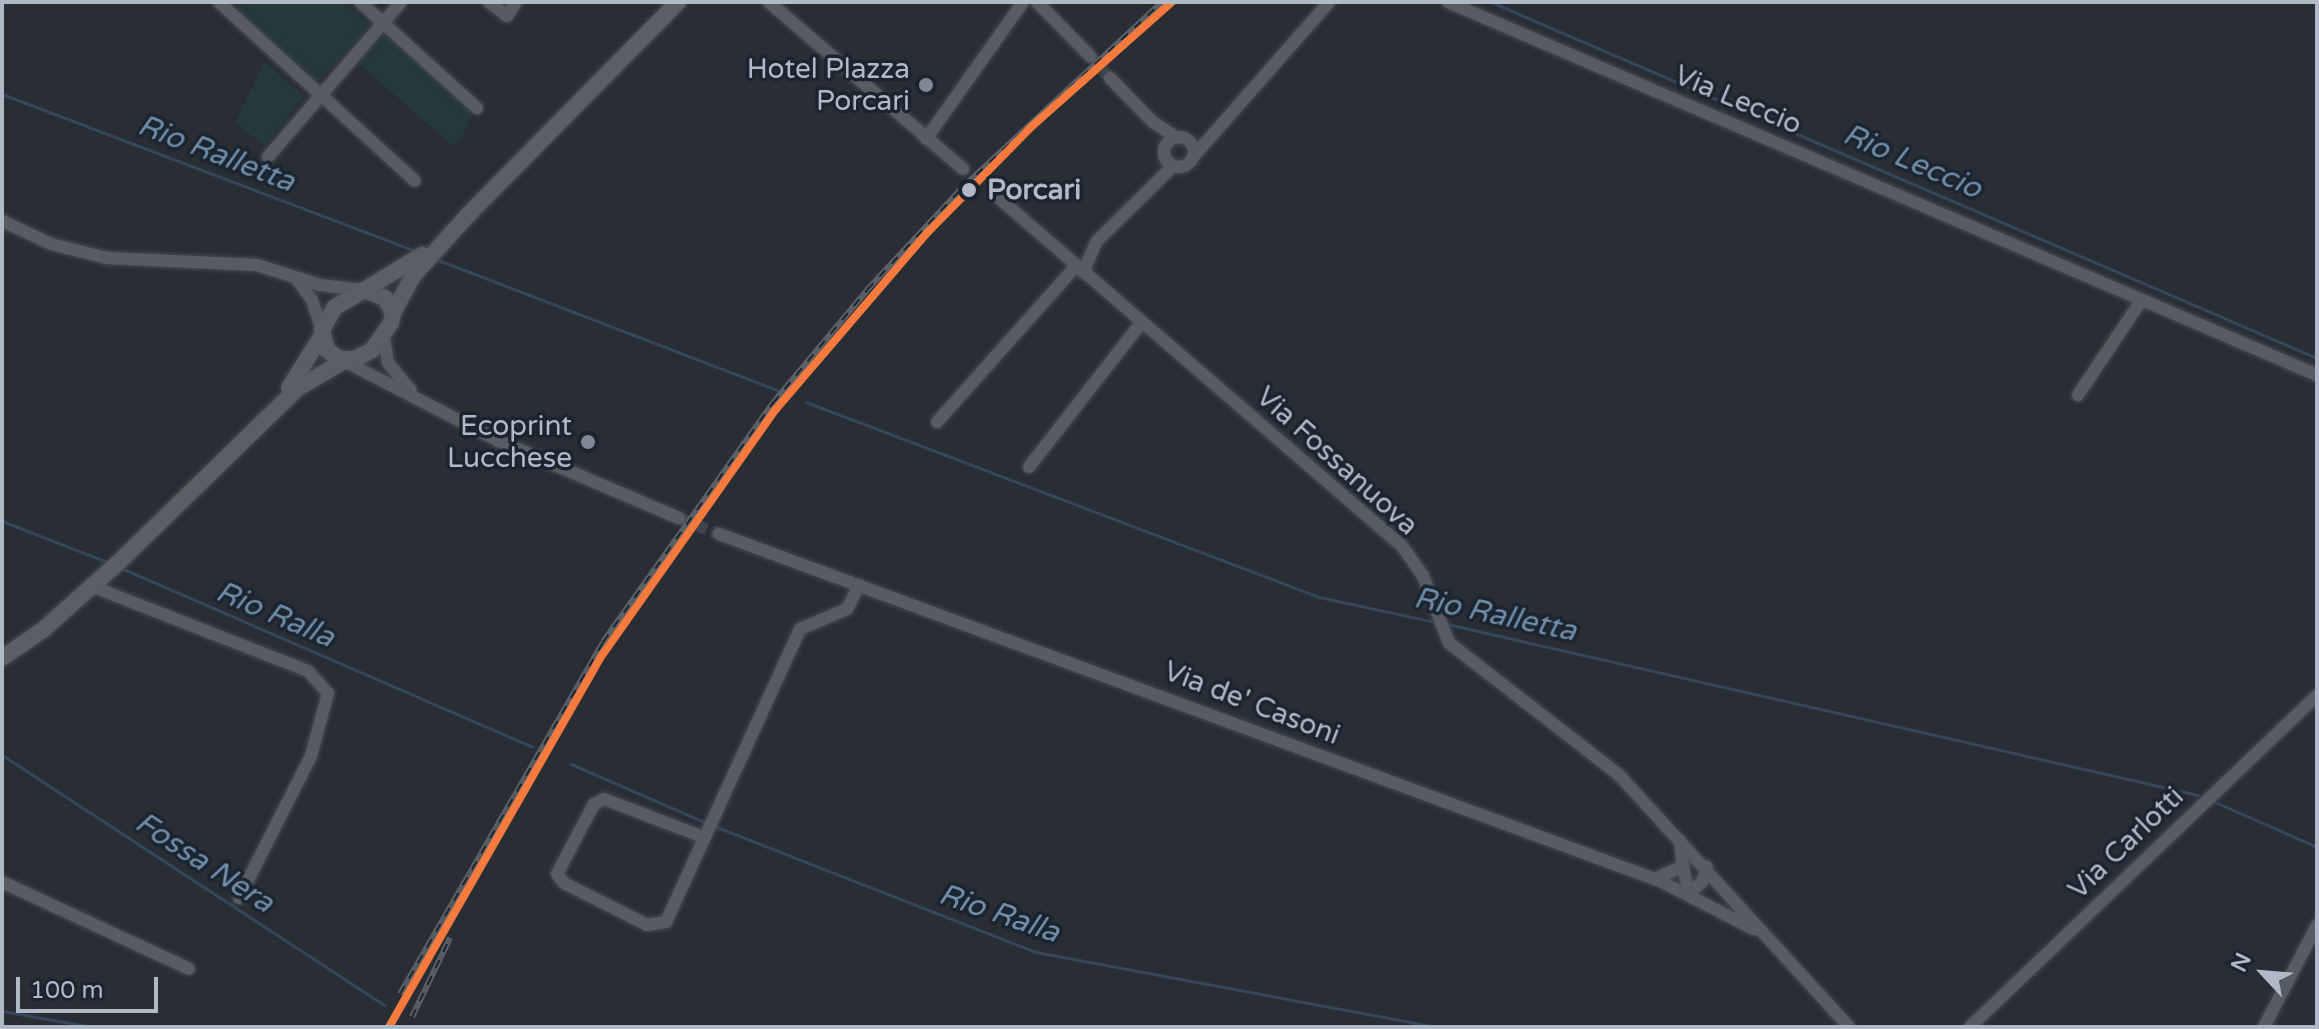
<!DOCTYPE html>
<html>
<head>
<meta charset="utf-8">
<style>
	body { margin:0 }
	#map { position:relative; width:2319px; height:1029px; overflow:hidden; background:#282e34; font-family:"Varela Round",sans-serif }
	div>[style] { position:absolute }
	.green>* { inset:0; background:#25383a }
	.stream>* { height:3px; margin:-1.5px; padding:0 1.5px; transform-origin:1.5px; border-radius:1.5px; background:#34475d }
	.minor-tunnel>* { height:12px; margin-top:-6px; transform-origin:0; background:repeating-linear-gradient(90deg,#3c434a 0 12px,transparent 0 18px) }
	.roads { filter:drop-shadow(0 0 2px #464a4f) drop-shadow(0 0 2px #464a4f) }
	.minor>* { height:12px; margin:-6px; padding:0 6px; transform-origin:6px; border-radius:6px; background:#575c62 }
	.minor>.ring { margin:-6px; padding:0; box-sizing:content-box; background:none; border:12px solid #575c62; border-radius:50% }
	.major>* { height:16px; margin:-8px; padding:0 8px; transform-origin:8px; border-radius:8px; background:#595f64 }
	.rail>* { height:6px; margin-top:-3px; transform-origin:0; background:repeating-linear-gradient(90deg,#1b242f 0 9px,#5a6066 0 18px); box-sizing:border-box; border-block:2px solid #5a6066 }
	.rail-1>* { height:8px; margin:-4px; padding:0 4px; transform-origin:4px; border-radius:4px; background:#f6793e }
	.dots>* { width:22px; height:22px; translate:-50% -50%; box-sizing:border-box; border:4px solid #1b242f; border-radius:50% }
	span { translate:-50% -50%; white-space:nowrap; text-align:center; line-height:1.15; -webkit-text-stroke:7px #1b242f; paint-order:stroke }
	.poi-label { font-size:28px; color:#b0bac6 }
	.right { translate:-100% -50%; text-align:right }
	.street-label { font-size:28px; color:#b0bac6 }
	.stop-label { font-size:28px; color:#b0bac6; font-weight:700 }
	.left { translate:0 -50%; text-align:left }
	.water-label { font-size:30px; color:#708daa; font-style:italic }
	.frame { position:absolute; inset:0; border:4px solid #b0bac6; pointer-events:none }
	.north { position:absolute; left:2223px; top:933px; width:80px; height:80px; -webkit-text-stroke:6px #1b242f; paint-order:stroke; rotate:296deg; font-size:22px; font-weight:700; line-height:32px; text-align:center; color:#b0bac6 }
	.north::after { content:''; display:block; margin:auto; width:28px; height:36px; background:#b0bac6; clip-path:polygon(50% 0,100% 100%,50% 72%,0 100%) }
	.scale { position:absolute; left:16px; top:977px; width:142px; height:36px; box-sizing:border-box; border:4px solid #b0bac6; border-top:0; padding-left:10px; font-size:24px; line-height:28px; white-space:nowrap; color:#b0bac6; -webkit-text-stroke:6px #1b242f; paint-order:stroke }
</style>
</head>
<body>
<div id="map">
	<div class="green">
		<i style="clip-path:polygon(230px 2px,341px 2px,372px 24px,318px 82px)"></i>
		<i style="clip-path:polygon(384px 32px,473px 110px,463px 137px,453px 146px,358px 63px)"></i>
		<i style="clip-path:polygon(265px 62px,304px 96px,265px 146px,235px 123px)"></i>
	</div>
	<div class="stream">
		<i style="left:1491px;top:2px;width:899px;rotate:23.32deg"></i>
		<i style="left:2px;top:94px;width:442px;rotate:20.8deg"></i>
		<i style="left:438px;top:260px;width:363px;rotate:21deg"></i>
		<i style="left:806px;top:402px;width:549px;rotate:20.81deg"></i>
		<i style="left:1319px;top:597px;width:119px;rotate:12.2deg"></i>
		<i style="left:2px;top:521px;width:116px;rotate:21.3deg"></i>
		<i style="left:121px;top:568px;width:448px;rotate:23.5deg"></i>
		<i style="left:1447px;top:624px;width:770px;rotate:12.83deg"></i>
		<i style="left:2px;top:755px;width:457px;rotate:33.2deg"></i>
		<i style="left:571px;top:764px;width:148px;rotate:23.5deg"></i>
		<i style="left:2215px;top:802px;width:111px;rotate:23.8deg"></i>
		<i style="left:714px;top:826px;width:346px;rotate:21.4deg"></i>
		<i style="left:1036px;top:952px;width:407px;rotate:10.6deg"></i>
		<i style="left:2px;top:1011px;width:92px;rotate:10deg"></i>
	</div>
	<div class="minor-tunnel">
		<i style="left:1090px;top:56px;width:30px;rotate:48deg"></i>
		<i style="left:679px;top:518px;width:43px;rotate:21.8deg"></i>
	</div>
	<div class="roads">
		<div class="minor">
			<i style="left:219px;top:2px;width:265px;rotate:42.4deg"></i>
			<i style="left:360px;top:2px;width:158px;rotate:42.2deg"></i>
			<i style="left:489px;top:2px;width:23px;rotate:38deg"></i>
			<i style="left:507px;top:16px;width:17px;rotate:-57deg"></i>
			<i style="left:769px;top:2px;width:256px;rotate:40.7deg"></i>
			<i style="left:1037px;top:2px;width:76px;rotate:45.5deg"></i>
			<i style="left:1448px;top:2px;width:946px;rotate:23.23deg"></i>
			<i style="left:1110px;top:78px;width:62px;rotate:45.7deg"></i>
			<i style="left:1153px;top:122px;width:27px;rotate:33deg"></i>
			<i class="ring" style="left:1164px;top:137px;width:18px;height:18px"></i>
			<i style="left:926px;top:139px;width:168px;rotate:-54.7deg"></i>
			<i style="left:268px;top:157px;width:204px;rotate:-49.4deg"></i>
			<i style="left:1193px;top:157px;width:206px;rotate:-48.7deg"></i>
			<i style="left:994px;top:194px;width:539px;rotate:40.79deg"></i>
			<i style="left:1402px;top:546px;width:37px;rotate:55deg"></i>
			<i style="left:1423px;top:576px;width:72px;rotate:68.8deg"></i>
			<i style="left:1449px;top:643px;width:215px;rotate:37.8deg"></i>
			<i style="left:1619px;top:775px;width:341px;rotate:47.6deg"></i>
			<i style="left:2px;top:221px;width:54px;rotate:25.1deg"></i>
			<i style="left:51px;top:244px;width:58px;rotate:14deg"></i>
			<i style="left:107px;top:258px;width:150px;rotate:2.7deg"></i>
			<i style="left:257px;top:265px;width:66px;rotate:17.6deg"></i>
			<i style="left:320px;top:285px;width:44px;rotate:6.5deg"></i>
			<i style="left:1083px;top:272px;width:34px;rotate:-66deg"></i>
			<i style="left:1097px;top:241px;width:107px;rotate:-44.6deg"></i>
			<i style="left:296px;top:278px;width:27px;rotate:54deg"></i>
			<i style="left:312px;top:300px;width:32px;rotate:72deg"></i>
			<i style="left:384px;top:338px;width:25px;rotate:81deg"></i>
			<i style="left:388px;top:363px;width:35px;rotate:50deg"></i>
			<i style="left:344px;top:361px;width:174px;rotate:27.3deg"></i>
			<i style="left:499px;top:441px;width:196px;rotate:23.2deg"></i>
			<i style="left:2078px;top:395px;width:113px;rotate:-56.2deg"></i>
			<i style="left:937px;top:422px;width:209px;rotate:-48.3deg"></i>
			<i style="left:1029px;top:467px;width:184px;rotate:-52.1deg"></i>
			<i style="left:719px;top:534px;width:1003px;rotate:20.24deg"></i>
			<i style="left:1660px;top:881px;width:106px;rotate:27.1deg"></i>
			<i style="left:91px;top:586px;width:233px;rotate:21.4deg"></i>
			<i style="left:308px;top:671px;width:30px;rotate:48deg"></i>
			<i style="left:328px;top:693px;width:65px;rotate:105.1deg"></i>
			<i style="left:311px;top:756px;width:159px;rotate:116.9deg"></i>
			<i style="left:703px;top:837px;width:106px;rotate:-159deg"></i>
			<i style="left:604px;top:799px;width:11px;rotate:153deg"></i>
			<i style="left:594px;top:804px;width:79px;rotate:117.9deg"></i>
			<i style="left:557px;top:874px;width:11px;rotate:52deg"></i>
			<i style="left:564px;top:883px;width:93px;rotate:26.8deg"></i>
			<i style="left:647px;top:925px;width:19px;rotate:-9deg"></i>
			<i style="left:666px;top:922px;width:322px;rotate:-65.4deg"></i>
			<i style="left:800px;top:629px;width:51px;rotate:-23.1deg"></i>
			<i style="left:847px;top:609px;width:27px;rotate:-63deg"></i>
			<i style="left:1683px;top:866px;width:29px;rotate:78deg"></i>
			<i style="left:1689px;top:894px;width:18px;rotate:-43deg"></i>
			<i style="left:1702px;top:882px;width:16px;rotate:-72deg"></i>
			<i style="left:1657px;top:878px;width:29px;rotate:-25deg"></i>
			<i style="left:1683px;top:866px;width:26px;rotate:-97deg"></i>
			<i style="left:2px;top:882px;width:206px;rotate:24.9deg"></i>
			<i style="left:1970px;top:1027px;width:480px;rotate:-43.7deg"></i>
			<i style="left:2264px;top:1027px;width:115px;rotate:-62.5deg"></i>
		</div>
		<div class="major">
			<i style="left:364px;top:290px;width:22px;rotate:21deg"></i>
			<i style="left:385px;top:298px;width:17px;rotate:62deg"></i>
			<i style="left:393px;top:313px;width:10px;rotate:101deg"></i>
			<i style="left:391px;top:323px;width:33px;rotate:125deg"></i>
			<i style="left:372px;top:350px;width:19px;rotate:152deg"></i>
			<i style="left:355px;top:359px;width:16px;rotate:180deg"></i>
			<i style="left:339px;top:359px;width:15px;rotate:-143deg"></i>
			<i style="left:327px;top:350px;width:21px;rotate:-104deg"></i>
			<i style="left:322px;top:330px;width:26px;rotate:-61deg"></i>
			<i style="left:335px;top:307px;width:34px;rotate:-30deg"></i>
			<i style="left:364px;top:290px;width:68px;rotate:-31.1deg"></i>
			<i style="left:393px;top:313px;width:42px;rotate:-61.6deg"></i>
			<i style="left:413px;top:276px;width:82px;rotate:-48deg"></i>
			<i style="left:468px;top:215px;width:299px;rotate:-45.4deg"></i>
			<i style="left:289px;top:388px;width:62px;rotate:-58.1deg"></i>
			<i style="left:2px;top:658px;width:51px;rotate:-34.6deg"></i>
			<i style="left:44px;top:629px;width:102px;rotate:-41.8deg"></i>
			<i style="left:120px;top:561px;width:248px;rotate:-44.2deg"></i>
			<i style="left:298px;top:388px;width:53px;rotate:-30.4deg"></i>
		</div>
	</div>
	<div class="rail">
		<i style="left:400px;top:994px;width:406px;rotate:-60deg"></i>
		<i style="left:603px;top:642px;width:293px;rotate:-54.6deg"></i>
		<i style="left:773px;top:403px;width:147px;rotate:-50.2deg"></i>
		<i style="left:867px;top:290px;width:141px;rotate:-47deg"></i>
		<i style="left:963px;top:187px;width:272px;rotate:-42.9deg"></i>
		<i style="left:412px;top:1017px;width:88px;rotate:-64.3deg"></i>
	</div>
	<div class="rail-1">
		<i style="left:389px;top:1027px;width:430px;rotate:-60.2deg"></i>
		<i style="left:603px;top:654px;width:300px;rotate:-54.8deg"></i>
		<i style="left:776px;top:409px;width:232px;rotate:-49.4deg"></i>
		<i style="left:927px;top:233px;width:148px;rotate:-45.5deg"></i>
		<i style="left:1031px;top:127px;width:188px;rotate:-41.6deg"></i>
	</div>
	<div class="dots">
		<i style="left:926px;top:85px;background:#808993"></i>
		<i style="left:969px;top:190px;background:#b0bac6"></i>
		<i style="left:588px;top:442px;background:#808993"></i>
	</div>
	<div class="poi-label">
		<span class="right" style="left:910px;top:85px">Hotel Plazza<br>Porcari</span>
		<span class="right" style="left:572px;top:442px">Ecoprint<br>Lucchese</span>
	</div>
	<div class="street-label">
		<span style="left:1738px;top:100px;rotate:23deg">Via Leccio</span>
		<span style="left:1337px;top:461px;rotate:42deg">Via Fossanuova</span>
		<span style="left:1252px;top:703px;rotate:21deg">Via de' Casoni</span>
		<span style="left:2126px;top:843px;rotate:-44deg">Via Carlotti</span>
	</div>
	<div class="stop-label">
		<span class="left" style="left:987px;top:190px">Porcari</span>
	</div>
	<div class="water-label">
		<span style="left:216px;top:154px;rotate:21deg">Rio Ralletta</span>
		<span style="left:1912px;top:162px;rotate:23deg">Rio Leccio</span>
		<span style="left:275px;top:615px;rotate:23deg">Rio Ralla</span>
		<span style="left:1495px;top:615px;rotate:12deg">Rio Ralletta</span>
		<span style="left:204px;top:863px;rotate:33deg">Fossa Nera</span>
		<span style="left:999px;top:914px;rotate:19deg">Rio Ralla</span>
	</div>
	<div class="frame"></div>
	<div class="north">N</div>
	<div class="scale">100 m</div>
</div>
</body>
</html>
